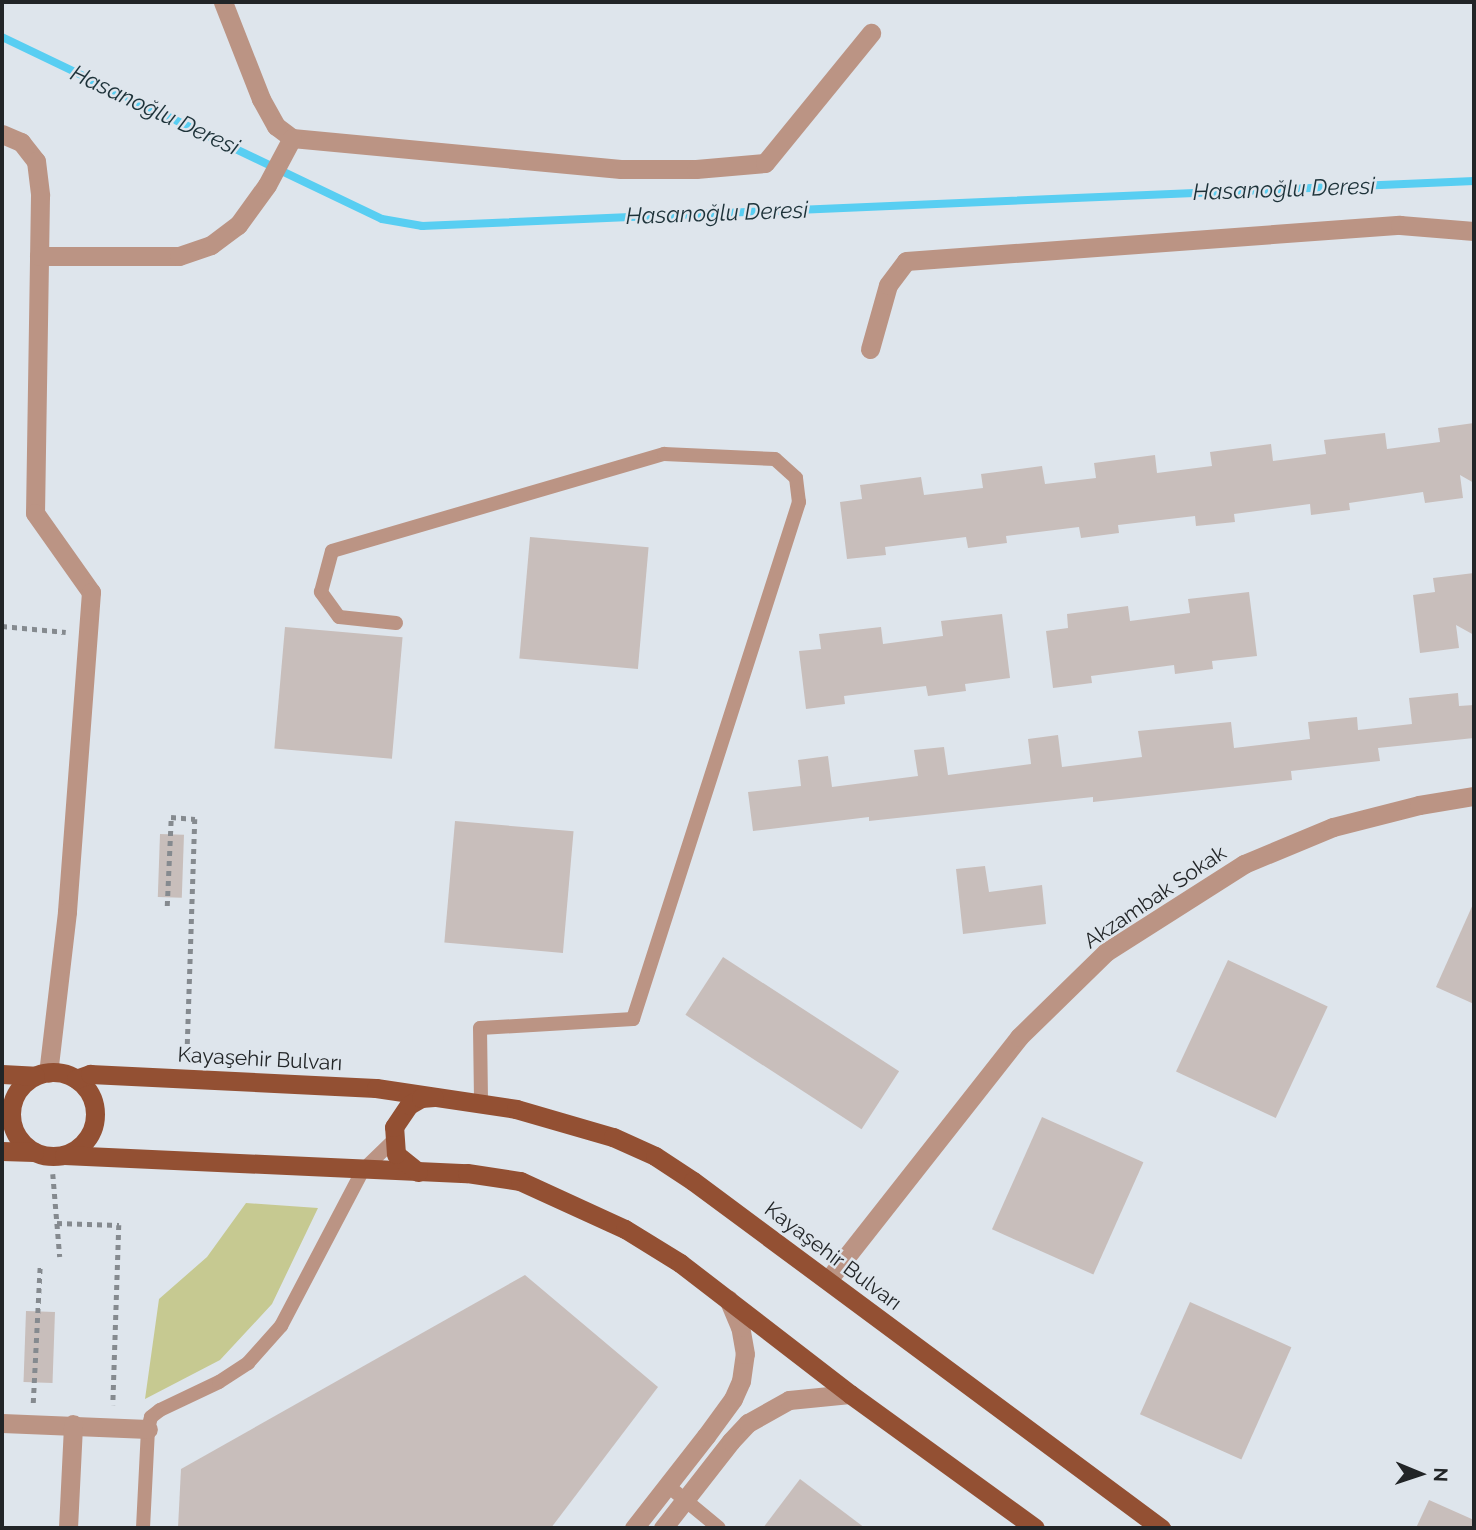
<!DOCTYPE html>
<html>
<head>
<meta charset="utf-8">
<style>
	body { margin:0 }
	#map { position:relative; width:1476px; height:1530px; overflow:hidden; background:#dee5ec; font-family:Raleway,sans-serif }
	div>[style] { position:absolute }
	.green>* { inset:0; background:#c6c991 }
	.stream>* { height:8px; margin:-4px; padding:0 4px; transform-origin:4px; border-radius:4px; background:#58cef2 }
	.building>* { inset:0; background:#c8bebb; transform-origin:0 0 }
	.path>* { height:4.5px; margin-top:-2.25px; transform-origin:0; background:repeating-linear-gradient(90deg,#858a8f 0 5px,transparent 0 10px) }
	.service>* { height:14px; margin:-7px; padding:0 7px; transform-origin:7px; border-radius:7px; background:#bb9484 }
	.pedestrian>* { height:19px; margin:-9.5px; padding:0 9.5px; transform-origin:9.5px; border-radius:9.5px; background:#bb9484 }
	.minor>* { height:19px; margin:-9.5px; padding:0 9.5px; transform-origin:9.5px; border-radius:9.5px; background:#bb9484 }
	.tertiary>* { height:19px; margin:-9.5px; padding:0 9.5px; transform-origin:9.5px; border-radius:9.5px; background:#bb9484 }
	.primary>* { height:19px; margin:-9.5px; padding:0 9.5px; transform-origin:9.5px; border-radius:9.5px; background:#935033 }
	.primary>.ring { margin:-9.5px; padding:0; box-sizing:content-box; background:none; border:19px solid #935033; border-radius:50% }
	span { translate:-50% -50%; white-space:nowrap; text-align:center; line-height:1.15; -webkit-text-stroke:5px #dee5ec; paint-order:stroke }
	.street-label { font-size:21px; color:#222527 }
	.water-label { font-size:23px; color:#1d3239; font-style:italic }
	.frame { position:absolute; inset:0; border:4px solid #222527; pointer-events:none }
	.north { position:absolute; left:1385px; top:1439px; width:70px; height:70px; -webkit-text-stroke:5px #dee5ec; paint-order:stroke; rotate:92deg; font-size:19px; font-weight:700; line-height:28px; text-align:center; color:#222527 }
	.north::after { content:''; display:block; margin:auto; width:24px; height:32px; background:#222527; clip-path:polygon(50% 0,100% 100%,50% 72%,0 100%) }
</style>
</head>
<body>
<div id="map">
	<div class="green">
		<i style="clip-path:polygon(246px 1203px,318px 1208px,272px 1304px,220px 1360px,145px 1399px,159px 1299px,207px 1257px)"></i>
	</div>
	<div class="stream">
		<i style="left:2px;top:37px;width:421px;rotate:25.6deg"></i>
		<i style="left:382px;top:219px;width:41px;rotate:9.9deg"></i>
		<i style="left:422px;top:226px;width:1053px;rotate:-2.45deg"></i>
	</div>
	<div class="building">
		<i style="clip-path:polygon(1474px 423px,1474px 483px,1460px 475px,1463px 498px,1425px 503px,1423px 492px,1349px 503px,1350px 510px,1311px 515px,1310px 504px,1234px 514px,1235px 522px,1196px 526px,1195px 516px,1118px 525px,1119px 533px,1081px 538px,1079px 527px,1006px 536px,1007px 543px,968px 548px,966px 537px,885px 547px,886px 555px,847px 559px,840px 502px,862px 499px,860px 485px,921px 477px,924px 495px,983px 488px,981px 474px,1042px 466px,1045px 484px,1096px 478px,1094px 463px,1155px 455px,1157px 473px,1212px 466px,1210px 452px,1271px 444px,1273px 461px,1326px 454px,1324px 440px,1385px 433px,1387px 449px,1440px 442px,1438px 428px)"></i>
		<i style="left:530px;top:537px;width:119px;height:122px;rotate:5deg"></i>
		<i style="clip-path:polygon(1474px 573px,1474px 635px,1456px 625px,1459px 648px,1420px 653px,1413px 595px,1435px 592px,1433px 578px)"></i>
		<i style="clip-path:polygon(1249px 592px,1257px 656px,1212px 661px,1213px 669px,1175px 674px,1174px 665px,1091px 676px,1092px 683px,1053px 688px,1046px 631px,1068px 628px,1067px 614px,1128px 606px,1130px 621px,1190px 613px,1188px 599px)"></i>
		<i style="clip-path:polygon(1002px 614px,1010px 678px,965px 684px,966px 691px,928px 696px,926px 686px,844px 696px,845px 704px,806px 709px,799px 651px,821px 649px,819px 634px,881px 627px,883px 644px,943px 636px,941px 621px)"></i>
		<i style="left:285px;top:627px;width:118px;height:122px;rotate:5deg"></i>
		<i style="clip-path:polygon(1458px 693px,1459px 706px,1474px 705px,1474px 738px,1378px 748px,1380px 761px,1291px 771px,1292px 780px,1093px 802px,1093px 797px,869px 821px,869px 817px,753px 831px,748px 792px,801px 786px,798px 760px,828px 756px,832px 787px,918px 776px,914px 750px,944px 747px,948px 775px,1031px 764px,1028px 739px,1058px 735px,1062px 767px,1142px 757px,1138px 731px,1231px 722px,1234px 748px,1310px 739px,1308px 722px,1357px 717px,1358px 730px,1412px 724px,1409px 698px)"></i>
		<i style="left:455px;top:821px;width:119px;height:122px;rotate:5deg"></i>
		<i style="left:160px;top:834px;width:24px;height:63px;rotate:2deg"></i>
		<i style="clip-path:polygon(985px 866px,989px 892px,1042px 885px,1046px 924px,963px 934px,956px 869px)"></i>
		<i style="clip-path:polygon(1474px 902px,1474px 1004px,1436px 987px)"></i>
		<i style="left:723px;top:957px;width:210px;height:69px;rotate:33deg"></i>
		<i style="left:1228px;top:960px;width:110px;height:123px;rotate:25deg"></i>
		<i style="left:1042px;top:1117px;width:111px;height:123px;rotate:24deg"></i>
		<i style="clip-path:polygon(525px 1275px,658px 1387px,551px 1528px,178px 1528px,181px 1469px)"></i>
		<i style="left:1190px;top:1302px;width:111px;height:123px;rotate:24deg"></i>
		<i style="left:26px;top:1311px;width:29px;height:71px;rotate:2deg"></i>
		<i style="clip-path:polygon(800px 1479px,865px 1528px,763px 1528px)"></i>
		<i style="clip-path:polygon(1429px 1500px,1474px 1520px,1474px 1528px,1416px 1528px)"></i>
	</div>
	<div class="path">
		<i style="left:2px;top:626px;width:64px;rotate:5.4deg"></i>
		<i style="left:167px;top:906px;width:89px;rotate:-87.4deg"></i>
		<i style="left:171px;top:817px;width:24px;rotate:5deg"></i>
		<i style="left:195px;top:819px;width:238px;rotate:91.9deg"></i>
		<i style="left:53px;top:1174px;width:83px;rotate:85.2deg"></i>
		<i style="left:57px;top:1223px;width:62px;rotate:1.8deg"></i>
		<i style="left:119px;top:1225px;width:180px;rotate:91.9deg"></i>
		<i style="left:33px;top:1403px;width:138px;rotate:-87.1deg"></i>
	</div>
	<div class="service">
		<i style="left:396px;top:623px;width:57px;rotate:-174deg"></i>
		<i style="left:339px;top:617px;width:31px;rotate:-126deg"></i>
		<i style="left:321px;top:592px;width:42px;rotate:-75deg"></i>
		<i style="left:332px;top:551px;width:346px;rotate:-16.3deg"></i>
		<i style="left:664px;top:454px;width:111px;rotate:2.6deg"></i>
		<i style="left:775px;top:459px;width:28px;rotate:42deg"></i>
		<i style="left:796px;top:478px;width:24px;rotate:83deg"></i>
		<i style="left:799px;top:502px;width:543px;rotate:107.8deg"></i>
		<i style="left:633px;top:1019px;width:153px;rotate:176.6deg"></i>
		<i style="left:480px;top:1028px;width:73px;rotate:89.2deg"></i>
		<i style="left:667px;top:1485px;width:67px;rotate:39.6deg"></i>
		<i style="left:143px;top:1528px;width:99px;rotate:-87.1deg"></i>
		<i style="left:148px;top:1429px;width:12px;rotate:-76deg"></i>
		<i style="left:151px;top:1417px;width:11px;rotate:-38deg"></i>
		<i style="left:160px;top:1410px;width:65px;rotate:-25.4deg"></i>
		<i style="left:219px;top:1382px;width:35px;rotate:-33deg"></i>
		<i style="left:248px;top:1363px;width:50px;rotate:-48.3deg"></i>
		<i style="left:281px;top:1326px;width:176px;rotate:-62.3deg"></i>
		<i style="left:363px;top:1170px;width:42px;rotate:-44deg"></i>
	</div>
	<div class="pedestrian">
		<i style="left:2px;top:1423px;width:146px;rotate:2.4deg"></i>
		<i style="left:68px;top:1528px;width:104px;rotate:-87.2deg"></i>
	</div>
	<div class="minor">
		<i style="left:223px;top:2px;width:104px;rotate:68.6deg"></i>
		<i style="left:261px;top:99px;width:31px;rotate:61deg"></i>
		<i style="left:276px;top:126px;width:20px;rotate:37deg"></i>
		<i style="left:292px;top:138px;width:330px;rotate:5.4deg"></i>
		<i style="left:621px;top:169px;width:75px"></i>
		<i style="left:696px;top:169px;width:69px;rotate:-5deg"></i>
		<i style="left:765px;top:163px;width:168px;rotate:-50.8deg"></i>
		<i style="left:2px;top:134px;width:21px;rotate:23deg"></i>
		<i style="left:21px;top:142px;width:24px;rotate:52deg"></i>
		<i style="left:36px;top:161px;width:35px;rotate:83deg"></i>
		<i style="left:40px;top:196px;width:317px;rotate:90.9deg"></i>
		<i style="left:35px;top:513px;width:97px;rotate:54.7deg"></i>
		<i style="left:91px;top:592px;width:321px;rotate:94.3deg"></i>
		<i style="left:67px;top:912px;width:162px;rotate:96.7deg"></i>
		<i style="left:39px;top:256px;width:140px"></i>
		<i style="left:179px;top:256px;width:34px;rotate:-19deg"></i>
		<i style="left:211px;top:245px;width:34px;rotate:-37deg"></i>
		<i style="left:238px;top:225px;width:49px;rotate:-54.1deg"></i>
		<i style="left:267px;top:185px;width:53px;rotate:-62deg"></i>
		<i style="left:870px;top:349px;width:66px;rotate:-74.3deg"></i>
		<i style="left:888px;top:285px;width:30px;rotate:-53deg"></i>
		<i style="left:906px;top:261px;width:495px;rotate:-4.2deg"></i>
		<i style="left:1400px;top:225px;width:74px;rotate:4.6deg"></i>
	</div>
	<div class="tertiary">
		<i style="left:828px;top:1280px;width:309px;rotate:-51.8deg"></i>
		<i style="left:1019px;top:1037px;width:122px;rotate:-44.3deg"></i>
		<i style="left:1106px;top:952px;width:164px;rotate:-32.5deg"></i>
		<i style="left:1244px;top:864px;width:96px;rotate:-22.6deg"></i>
		<i style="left:1333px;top:827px;width:89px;rotate:-14.3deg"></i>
		<i style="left:1419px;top:805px;width:56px;rotate:-9.3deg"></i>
		<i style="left:634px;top:1528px;width:117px;rotate:-52deg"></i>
		<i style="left:706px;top:1436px;width:46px;rotate:-53.9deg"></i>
		<i style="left:733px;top:1399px;width:20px;rotate:-66deg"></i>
		<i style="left:741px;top:1381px;width:27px;rotate:-82deg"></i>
		<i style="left:745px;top:1354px;width:27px;rotate:-100deg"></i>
		<i style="left:740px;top:1327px;width:30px;rotate:-113deg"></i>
		<i style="left:663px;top:1528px;width:110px;rotate:-52deg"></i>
		<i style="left:731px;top:1441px;width:25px;rotate:-47deg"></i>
		<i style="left:748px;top:1423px;width:47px;rotate:-29.3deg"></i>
		<i style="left:789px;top:1400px;width:61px;rotate:-5.6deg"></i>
	</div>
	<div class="primary">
		<i class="ring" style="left:11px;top:1072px;width:65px;height:65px"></i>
		<i style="left:2px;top:1074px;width:33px;rotate:3deg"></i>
		<i style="left:76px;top:1079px;width:15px;rotate:-20deg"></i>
		<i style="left:90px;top:1074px;width:286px;rotate:2.8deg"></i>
		<i style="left:376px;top:1088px;width:142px;rotate:8.5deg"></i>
		<i style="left:516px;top:1109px;width:101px;rotate:16.1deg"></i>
		<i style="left:613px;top:1137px;width:46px;rotate:24.3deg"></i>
		<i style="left:655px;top:1156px;width:45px;rotate:33.3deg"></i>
		<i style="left:693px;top:1181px;width:583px;rotate:36.56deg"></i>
		<i style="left:2px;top:1151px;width:32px;rotate:2deg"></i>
		<i style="left:64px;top:1155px;width:403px;rotate:2.6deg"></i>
		<i style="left:467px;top:1173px;width:54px;rotate:8.6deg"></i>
		<i style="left:520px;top:1181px;width:115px;rotate:24.6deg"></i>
		<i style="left:625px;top:1229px;width:65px;rotate:31.7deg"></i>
		<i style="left:680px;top:1263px;width:215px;rotate:37.6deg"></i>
		<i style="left:850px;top:1394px;width:228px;rotate:35.9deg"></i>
		<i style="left:418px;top:1172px;width:28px;rotate:-141deg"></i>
		<i style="left:396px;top:1154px;width:27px;rotate:-94deg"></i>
		<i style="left:394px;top:1127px;width:27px;rotate:-56deg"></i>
		<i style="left:409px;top:1105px;width:14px;rotate:-30deg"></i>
		<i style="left:421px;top:1098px;width:13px;rotate:-4deg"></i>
	</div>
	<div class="street-label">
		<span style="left:1155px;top:897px;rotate:-34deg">Akzambak Sokak</span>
		<span style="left:260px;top:1059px;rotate:3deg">Kayaşehir Bulvarı</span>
		<span style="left:833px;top:1256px;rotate:37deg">Kayaşehir Bulvarı</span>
	</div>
	<div class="water-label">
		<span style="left:155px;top:110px;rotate:25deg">Hasanoğlu Deresi</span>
		<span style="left:1284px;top:189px;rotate:-2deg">Hasanoğlu Deresi</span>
		<span style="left:717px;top:213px;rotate:-2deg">Hasanoğlu Deresi</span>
	</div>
	<div class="frame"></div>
	<div class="north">N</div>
</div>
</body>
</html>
